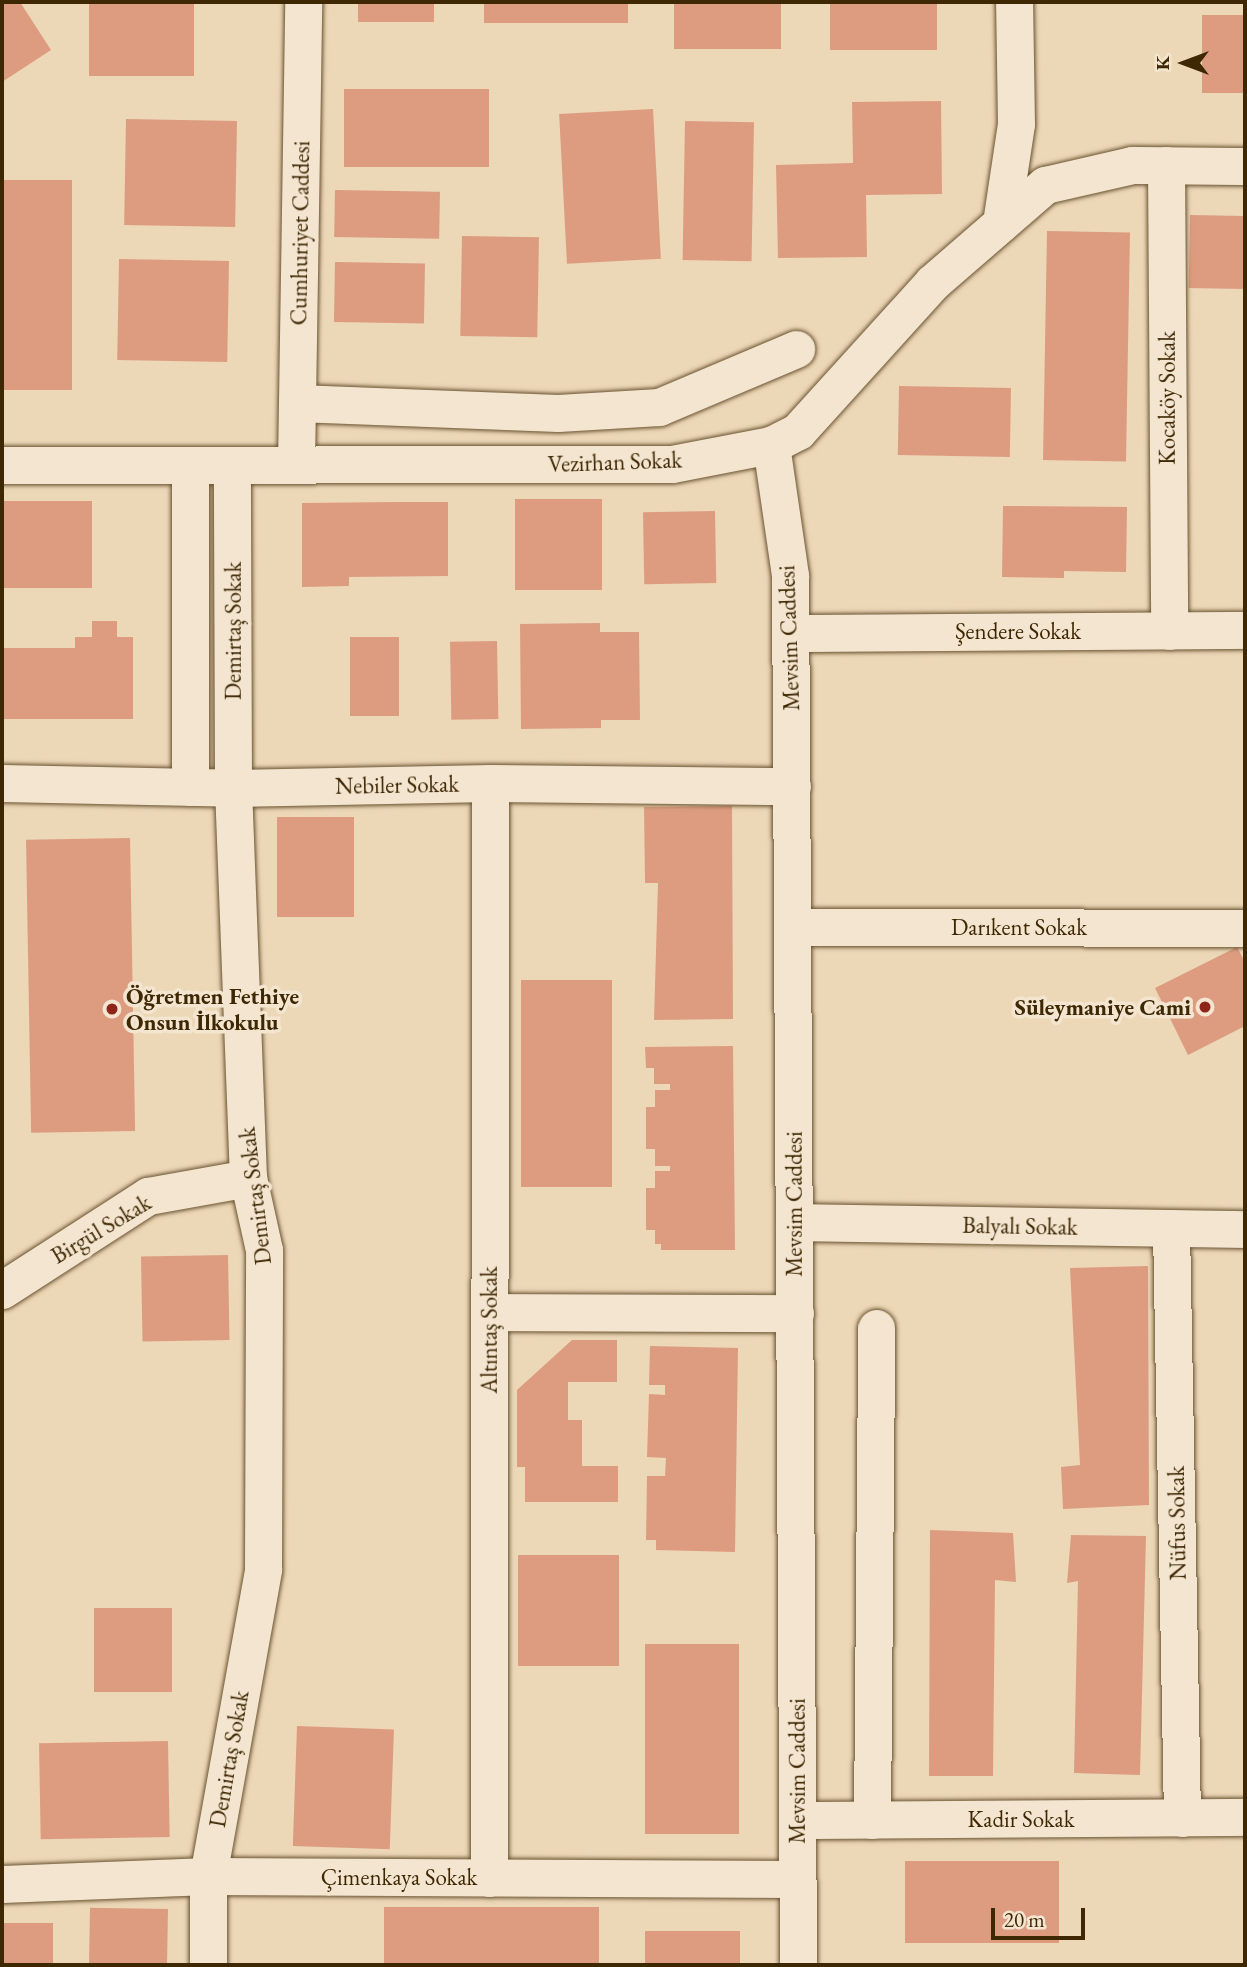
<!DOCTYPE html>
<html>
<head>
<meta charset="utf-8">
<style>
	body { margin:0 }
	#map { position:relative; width:1247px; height:1967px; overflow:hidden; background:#ecd7b7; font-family:"EB Garamond",serif }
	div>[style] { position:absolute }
	.building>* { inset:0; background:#dd9c80; transform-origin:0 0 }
	.roads { filter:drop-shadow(0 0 2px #6a5330) drop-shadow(0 0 2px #6a5330) }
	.minor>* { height:37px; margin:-18.5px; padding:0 18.5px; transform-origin:18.5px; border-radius:18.5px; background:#f3e5d0 }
	.dots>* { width:19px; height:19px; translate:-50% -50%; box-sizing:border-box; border:4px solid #f3e5d0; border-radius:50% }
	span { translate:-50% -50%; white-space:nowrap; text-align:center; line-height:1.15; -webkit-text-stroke:7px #f3e5d0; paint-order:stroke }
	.street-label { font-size:23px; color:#3e2703 }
	.poi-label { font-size:23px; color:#3e2703; font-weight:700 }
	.left { translate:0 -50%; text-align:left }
	.right { translate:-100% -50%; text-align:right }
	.frame { position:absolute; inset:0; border:4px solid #3e2703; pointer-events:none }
	.north { position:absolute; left:1149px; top:28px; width:70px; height:70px; -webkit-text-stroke:5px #f3e5d0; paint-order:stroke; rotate:270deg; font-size:19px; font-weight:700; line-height:28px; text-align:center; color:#3e2703 }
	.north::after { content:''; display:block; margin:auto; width:24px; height:32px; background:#3e2703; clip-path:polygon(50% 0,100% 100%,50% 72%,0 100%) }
	.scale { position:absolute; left:991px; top:1908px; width:94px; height:32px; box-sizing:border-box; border:4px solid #3e2703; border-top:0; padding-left:9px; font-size:21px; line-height:24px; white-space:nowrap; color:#3e2703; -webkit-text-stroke:5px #f3e5d0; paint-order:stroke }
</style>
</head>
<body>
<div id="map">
	<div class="building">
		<i style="clip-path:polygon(2px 2px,20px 2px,51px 50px,2px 82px)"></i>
		<i style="left:89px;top:2px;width:105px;height:74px"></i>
		<i style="left:358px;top:2px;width:76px;height:20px"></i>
		<i style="left:484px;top:2px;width:144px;height:21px"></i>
		<i style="left:674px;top:2px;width:107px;height:47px"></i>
		<i style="left:830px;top:2px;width:107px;height:48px"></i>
		<i style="left:1202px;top:15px;width:43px;height:78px"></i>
		<i style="left:344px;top:89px;width:145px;height:78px"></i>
		<i style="clip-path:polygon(941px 101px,942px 194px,866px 195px,867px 257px,778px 258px,776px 165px,853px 163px,852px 102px)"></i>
		<i style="left:653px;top:109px;width:150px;height:94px;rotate:87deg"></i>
		<i style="left:126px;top:119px;width:111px;height:106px;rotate:1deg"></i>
		<i style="left:685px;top:121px;width:69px;height:139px;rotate:1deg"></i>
		<i style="left:2px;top:180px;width:70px;height:210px"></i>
		<i style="left:335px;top:190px;width:105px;height:47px;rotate:1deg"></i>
		<i style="left:1190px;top:215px;width:55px;height:73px;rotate:1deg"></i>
		<i style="left:1047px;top:231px;width:83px;height:229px;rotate:1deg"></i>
		<i style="left:462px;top:236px;width:77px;height:100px;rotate:1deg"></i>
		<i style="left:119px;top:259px;width:110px;height:101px;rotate:1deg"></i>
		<i style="left:335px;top:262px;width:90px;height:60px;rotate:1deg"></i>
		<i style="left:899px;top:386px;width:112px;height:69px;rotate:1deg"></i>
		<i style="left:515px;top:499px;width:87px;height:91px"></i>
		<i style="left:2px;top:501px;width:90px;height:87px"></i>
		<i style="clip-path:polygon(398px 502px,448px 502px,448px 576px,349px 577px,349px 586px,302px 587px,302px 503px)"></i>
		<i style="clip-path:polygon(1003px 506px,1127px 507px,1126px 572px,1064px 571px,1064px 578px,1002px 577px)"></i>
		<i style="left:715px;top:511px;width:72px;height:72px;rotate:89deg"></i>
		<i style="clip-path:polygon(92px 621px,117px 621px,117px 637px,133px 637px,133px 719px,2px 719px,2px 648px,75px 648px,75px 637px,92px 637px)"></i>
		<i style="clip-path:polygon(600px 623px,600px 632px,639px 632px,640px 720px,601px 720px,601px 728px,521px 729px,520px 624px)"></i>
		<i style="left:350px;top:637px;width:49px;height:79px"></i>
		<i style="left:497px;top:641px;width:78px;height:47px;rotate:89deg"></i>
		<i style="clip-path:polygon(732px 806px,733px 1019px,654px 1020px,658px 883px,645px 883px,644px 807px)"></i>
		<i style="left:277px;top:817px;width:77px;height:100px"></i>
		<i style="left:130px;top:838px;width:293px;height:104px;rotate:89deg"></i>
		<i style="clip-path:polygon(1237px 947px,1245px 962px,1245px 1026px,1188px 1055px,1155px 988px)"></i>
		<i style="left:612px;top:980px;width:207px;height:91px;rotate:90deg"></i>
		<i style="clip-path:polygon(733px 1046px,735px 1250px,661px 1250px,661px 1244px,655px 1244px,655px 1230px,646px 1230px,646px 1188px,655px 1188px,655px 1171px,670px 1171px,670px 1166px,655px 1166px,655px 1149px,646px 1149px,646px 1107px,655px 1107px,655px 1090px,670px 1090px,670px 1084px,654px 1084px,654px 1068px,646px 1068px,645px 1047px)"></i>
		<i style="left:228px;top:1255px;width:85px;height:87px;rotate:89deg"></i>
		<i style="clip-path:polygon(1148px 1266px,1149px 1505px,1063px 1509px,1061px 1467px,1080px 1465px,1070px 1268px)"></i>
		<i style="clip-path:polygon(572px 1340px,617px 1340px,617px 1382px,568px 1382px,568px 1420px,582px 1420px,582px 1466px,618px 1466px,618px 1502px,525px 1502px,525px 1467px,517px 1467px,517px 1390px)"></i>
		<i style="clip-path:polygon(650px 1346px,738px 1348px,735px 1552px,656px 1550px,656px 1540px,646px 1540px,647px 1476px,665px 1476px,666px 1458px,647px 1457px,649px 1394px,665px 1395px,665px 1385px,649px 1385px)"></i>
		<i style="clip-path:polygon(930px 1530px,1013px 1533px,1016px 1582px,995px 1580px,993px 1776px,929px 1776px)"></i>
		<i style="clip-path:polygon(1071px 1535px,1146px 1536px,1140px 1775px,1074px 1773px,1078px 1581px,1067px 1583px)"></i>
		<i style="left:518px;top:1555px;width:101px;height:111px"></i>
		<i style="left:172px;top:1608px;width:84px;height:78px;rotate:90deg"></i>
		<i style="left:645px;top:1644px;width:94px;height:190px"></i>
		<i style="left:297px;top:1726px;width:97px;height:120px;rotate:2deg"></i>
		<i style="left:168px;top:1741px;width:96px;height:129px;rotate:89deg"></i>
		<i style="left:905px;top:1861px;width:154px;height:82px"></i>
		<i style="left:384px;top:1907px;width:215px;height:58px"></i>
		<i style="left:168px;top:1909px;width:56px;height:78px;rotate:91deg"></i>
		<i style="left:2px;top:1923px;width:51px;height:42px"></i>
		<i style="left:645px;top:1931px;width:95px;height:34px"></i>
	</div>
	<div class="roads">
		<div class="minor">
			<i style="left:1166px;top:165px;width:466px;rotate:89.6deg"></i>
			<i style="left:1001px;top:223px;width:100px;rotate:-81.4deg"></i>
			<i style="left:1016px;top:124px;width:122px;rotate:-90.9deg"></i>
			<i style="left:297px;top:403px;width:261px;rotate:2.2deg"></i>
			<i style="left:558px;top:413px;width:101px;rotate:-3.4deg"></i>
			<i style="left:659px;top:407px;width:149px;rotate:-22.9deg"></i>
			<i style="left:771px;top:445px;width:132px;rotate:81.7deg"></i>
			<i style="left:790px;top:576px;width:1389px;rotate:89.67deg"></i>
			<i style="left:2px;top:465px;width:670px;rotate:-0.09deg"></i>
			<i style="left:672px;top:464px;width:101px;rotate:-10.9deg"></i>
			<i style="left:771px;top:445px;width:30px;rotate:-27deg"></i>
			<i style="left:798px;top:431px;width:200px;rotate:-47.8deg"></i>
			<i style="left:932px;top:283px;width:150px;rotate:-40.9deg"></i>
			<i style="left:1045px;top:185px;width:89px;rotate:-12.9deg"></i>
			<i style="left:1132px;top:165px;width:113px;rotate:0.5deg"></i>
			<i style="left:296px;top:465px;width:463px;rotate:-89.1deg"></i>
			<i style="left:790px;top:633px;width:455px;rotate:-0.4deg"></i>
			<i style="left:2px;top:783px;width:231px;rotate:1.2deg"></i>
			<i style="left:233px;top:788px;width:257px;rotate:-1.1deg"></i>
			<i style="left:490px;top:783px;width:302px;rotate:0.6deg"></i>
			<i style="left:190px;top:787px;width:322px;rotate:-90deg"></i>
			<i style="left:793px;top:927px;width:452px;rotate:0.1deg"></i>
			<i style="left:794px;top:1222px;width:451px;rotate:0.9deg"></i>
			<i style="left:1171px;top:1228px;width:590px;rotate:88.93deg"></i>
			<i style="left:2px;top:1290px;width:174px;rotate:-32.8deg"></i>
			<i style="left:148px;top:1196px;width:102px;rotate:-10.2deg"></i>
			<i style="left:489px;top:1312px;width:306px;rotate:0.2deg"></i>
			<i style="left:797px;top:1820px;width:448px;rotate:-0.4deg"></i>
			<i style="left:872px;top:1820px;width:492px;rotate:-89.5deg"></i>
			<i style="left:489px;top:1878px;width:1095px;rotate:-89.95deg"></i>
			<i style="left:2px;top:1884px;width:206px;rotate:-2.2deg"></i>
			<i style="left:208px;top:1876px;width:589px;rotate:0.29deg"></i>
			<i style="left:208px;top:1965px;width:89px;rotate:-90deg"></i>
			<i style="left:208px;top:1876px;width:312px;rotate:-79.8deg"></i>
			<i style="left:263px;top:1569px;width:319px;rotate:-89.8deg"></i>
			<i style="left:264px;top:1250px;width:74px;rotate:-102.5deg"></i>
			<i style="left:248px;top:1178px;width:390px;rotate:-92.2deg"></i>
			<i style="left:233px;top:788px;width:323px;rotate:-90.2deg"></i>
		</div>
	</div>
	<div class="dots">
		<i style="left:1205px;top:1007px;background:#8f2418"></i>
		<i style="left:112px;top:1009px;background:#8f2418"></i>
	</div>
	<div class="street-label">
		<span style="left:300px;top:233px;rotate:-89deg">Cumhuriyet Caddesi</span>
		<span style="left:1167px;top:398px;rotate:-90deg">Kocaköy Sokak</span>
		<span style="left:615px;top:462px;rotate:-2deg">Vezirhan Sokak</span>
		<span style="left:233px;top:631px;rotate:-90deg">Demirtaş Sokak</span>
		<span style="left:1018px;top:631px">Şendere Sokak</span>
		<span style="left:789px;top:638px;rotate:-92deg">Mevsim Caddesi</span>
		<span style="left:397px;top:785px;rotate:-1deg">Nebiler Sokak</span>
		<span style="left:1019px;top:927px">Darıkent Sokak</span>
		<span style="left:255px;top:1196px;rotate:-97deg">Demirtaş Sokak</span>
		<span style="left:794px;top:1204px;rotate:-90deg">Mevsim Caddesi</span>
		<span style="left:1020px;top:1226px;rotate:1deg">Balyalı Sokak</span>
		<span style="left:101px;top:1229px;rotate:-31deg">Birgül Sokak</span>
		<span style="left:489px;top:1330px;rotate:-90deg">Altıntaş Sokak</span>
		<span style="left:1177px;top:1523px;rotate:-91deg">Nüfus Sokak</span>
		<span style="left:229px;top:1759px;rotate:-80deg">Demirtaş Sokak</span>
		<span style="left:797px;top:1771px;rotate:-90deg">Mevsim Caddesi</span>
		<span style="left:1021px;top:1819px">Kadir Sokak</span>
		<span style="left:399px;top:1877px">Çimenkaya Sokak</span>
	</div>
	<div class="poi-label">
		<span class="left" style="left:126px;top:1009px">Öğretmen Fethiye<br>Onsun İlkokulu</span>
		<span class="right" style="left:1191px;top:1007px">Süleymaniye Cami</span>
	</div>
	<div class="frame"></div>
	<div class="north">K</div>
	<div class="scale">20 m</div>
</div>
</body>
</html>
